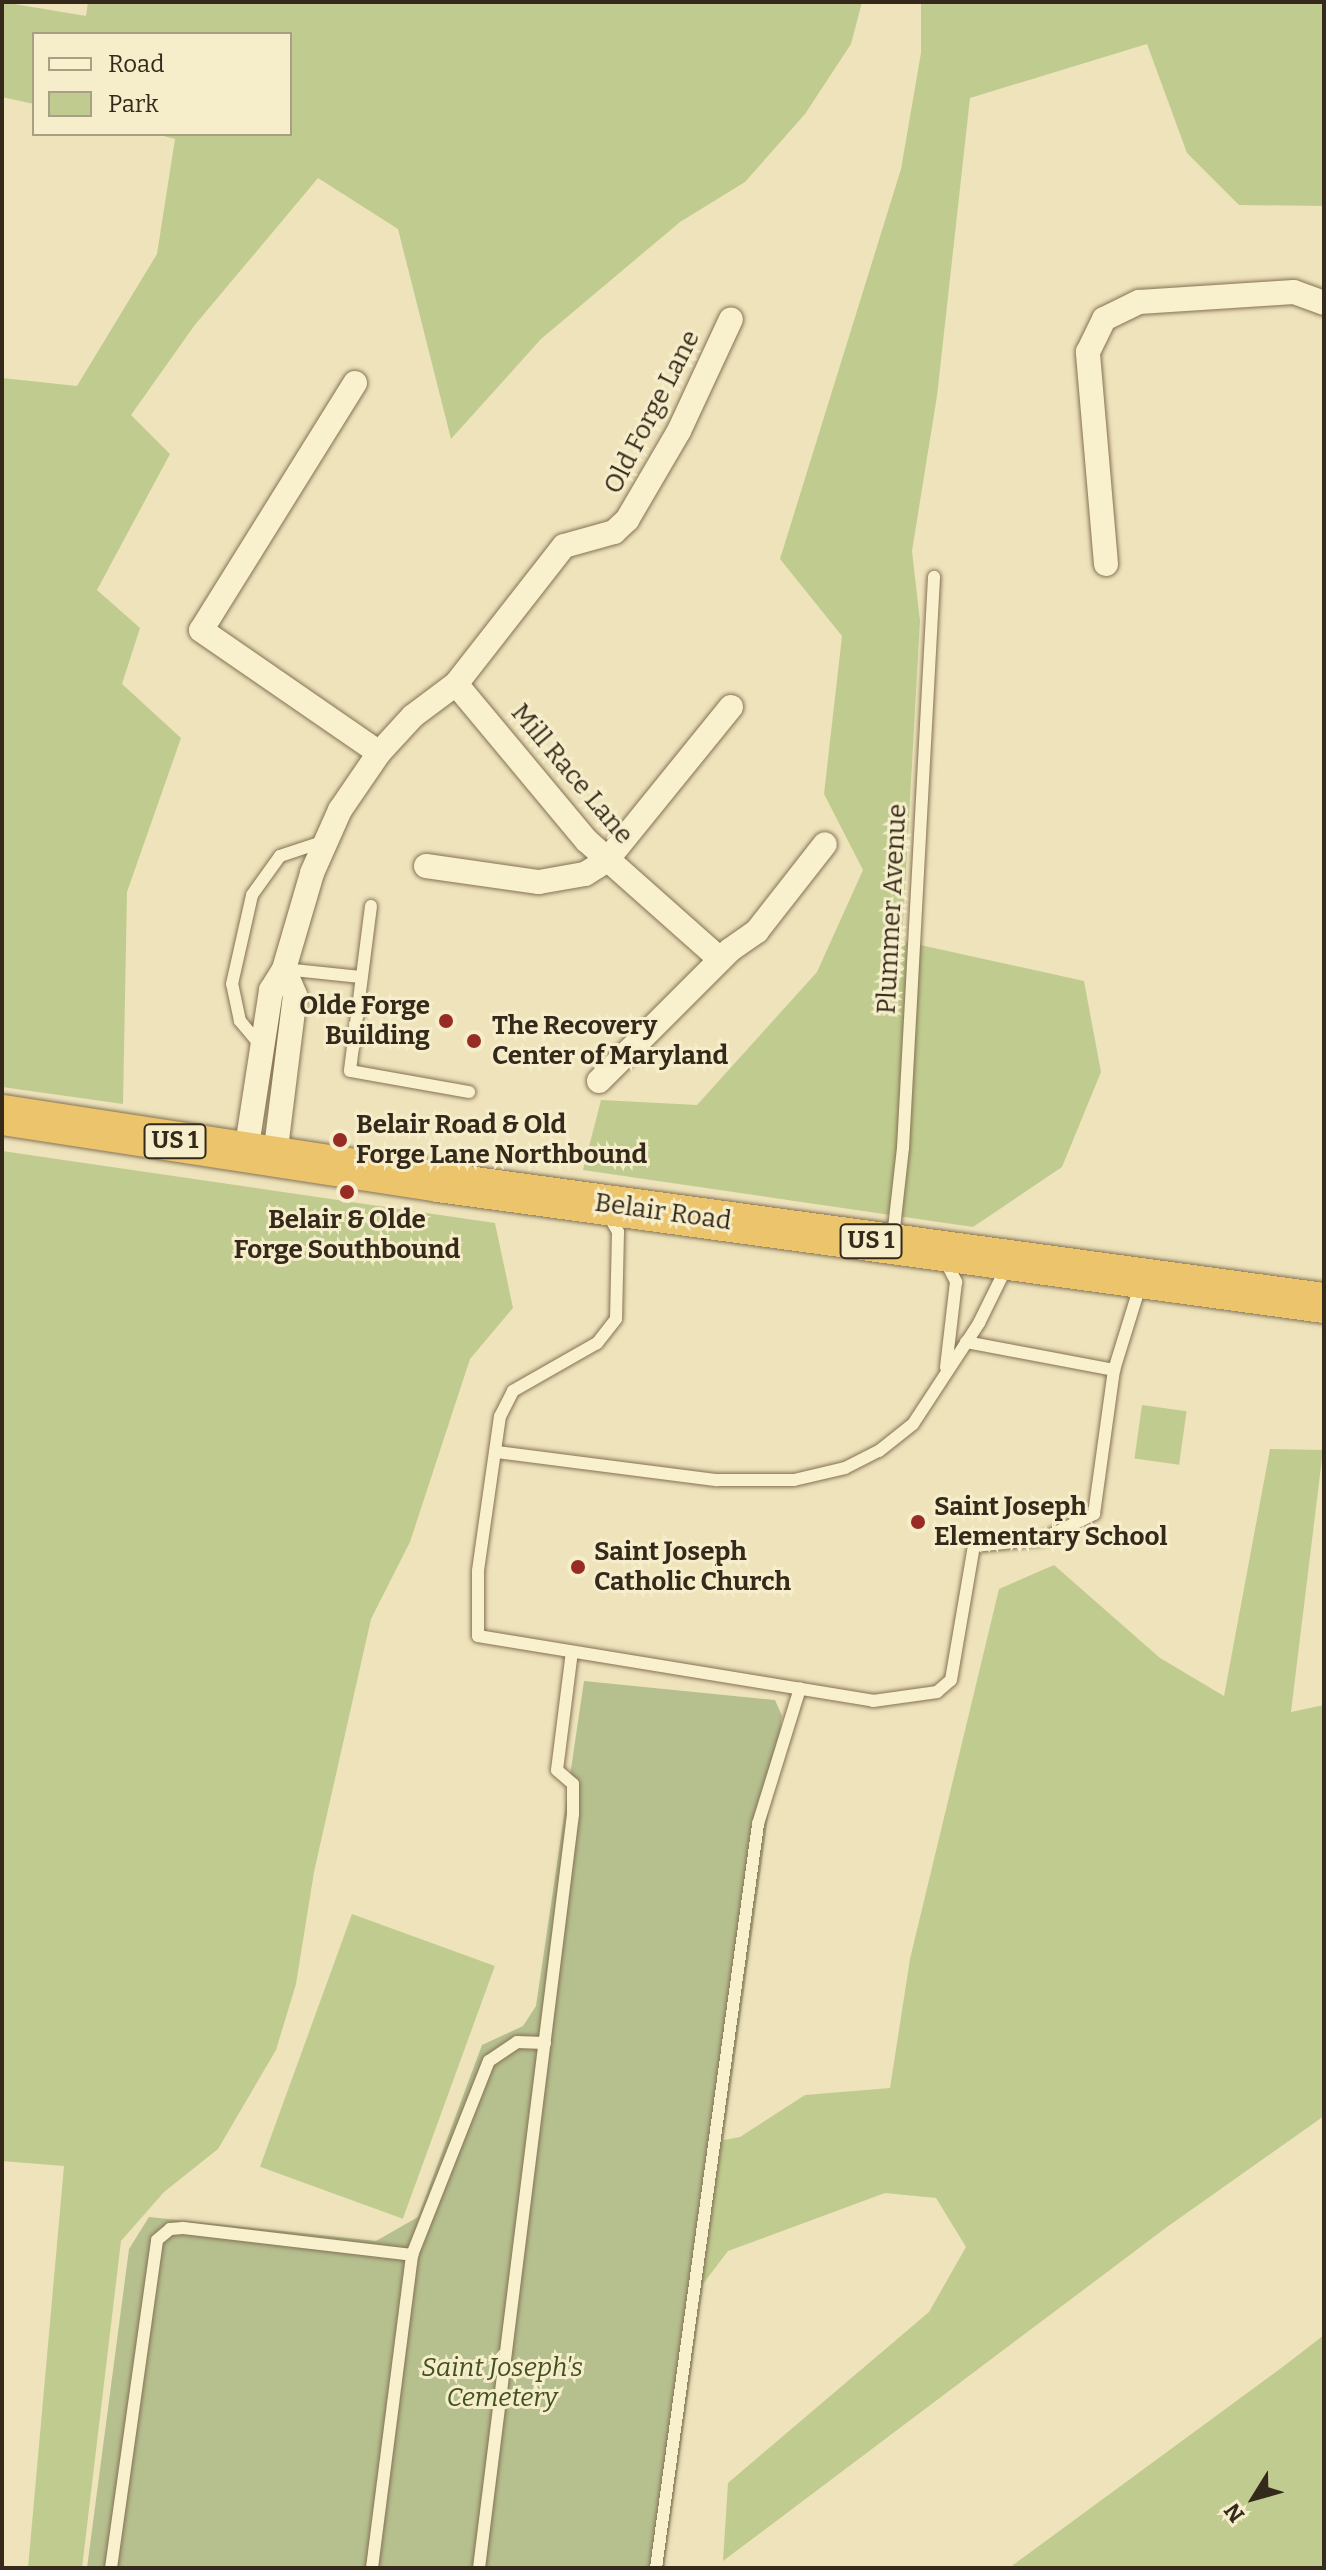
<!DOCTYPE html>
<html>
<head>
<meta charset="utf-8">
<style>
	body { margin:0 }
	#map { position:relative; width:1326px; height:2570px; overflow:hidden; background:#eee3bb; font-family:Bitter,serif }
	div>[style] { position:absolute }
	.green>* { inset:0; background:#c0cc8f; transform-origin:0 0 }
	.cemetery>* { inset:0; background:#b6c08f }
	.roads { filter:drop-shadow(0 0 2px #857255) drop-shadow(0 0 2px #857255) }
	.service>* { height:12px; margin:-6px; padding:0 6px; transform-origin:6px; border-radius:6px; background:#f9f0ce }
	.minor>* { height:24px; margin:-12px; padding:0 12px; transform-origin:12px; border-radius:12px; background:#f9f0ce }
	.trunk>* { height:40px; margin:-20px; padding:0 20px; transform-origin:20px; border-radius:20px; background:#ebc46c }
	.dots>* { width:22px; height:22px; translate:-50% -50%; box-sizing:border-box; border:4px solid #f6edcb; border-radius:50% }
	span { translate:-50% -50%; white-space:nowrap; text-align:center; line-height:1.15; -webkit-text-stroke:6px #f6edcb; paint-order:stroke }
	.shield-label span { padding:2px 6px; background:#f6edcb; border:2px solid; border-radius:6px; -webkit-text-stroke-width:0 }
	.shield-label { font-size:24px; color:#34291a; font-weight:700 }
	.street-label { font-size:26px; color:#34291a }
	.poi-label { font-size:26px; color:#34291a; font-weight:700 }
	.right { translate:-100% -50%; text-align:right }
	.left { translate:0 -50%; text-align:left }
	.park-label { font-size:26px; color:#415120; font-style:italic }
	.frame { position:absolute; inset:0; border:4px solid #34291a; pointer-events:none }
	.legend { position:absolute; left:32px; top:32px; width:260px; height:104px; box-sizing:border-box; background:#f6edcb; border:2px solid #a89f84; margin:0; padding:10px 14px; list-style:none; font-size:24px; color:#34291a }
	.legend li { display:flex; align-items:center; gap:16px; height:40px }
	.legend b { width:40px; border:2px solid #a89f84 }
	.north { position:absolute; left:1214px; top:2458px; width:80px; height:80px; -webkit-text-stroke:6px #f6edcb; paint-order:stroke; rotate:233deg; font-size:22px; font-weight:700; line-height:32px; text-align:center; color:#34291a }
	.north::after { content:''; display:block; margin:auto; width:28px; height:36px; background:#34291a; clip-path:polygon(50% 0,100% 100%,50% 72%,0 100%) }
</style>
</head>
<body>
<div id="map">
	<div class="green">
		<i style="clip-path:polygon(2px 2px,86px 16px,88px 2px,862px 2px,851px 44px,805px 114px,745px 182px,680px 222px,541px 339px,451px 439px,398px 229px,318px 178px,194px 326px,131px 415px,170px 454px,97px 590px,140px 628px,122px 684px,181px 738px,127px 892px,123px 1104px,2px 1087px,2px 378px,77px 386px,157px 254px,175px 139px,156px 134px,290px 134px,290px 34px,34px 34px,34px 104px,2px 97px)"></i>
		<i style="clip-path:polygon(921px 2px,1324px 2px,1324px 206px,1239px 205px,1187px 153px,1147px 44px,970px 98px,937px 396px,912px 551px,920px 621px,902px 941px,1084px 981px,1101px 1072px,1062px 1167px,973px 1227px,583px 1170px,601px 1100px,697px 1105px,817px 972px,863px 870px,824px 794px,842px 636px,780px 559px,901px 169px,921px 53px)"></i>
		<i style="clip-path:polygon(2px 1151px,495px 1223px,513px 1308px,470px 1359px,410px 1542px,371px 1619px,314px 1872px,296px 1984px,276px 2050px,218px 2149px,164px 2192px,121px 2241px,82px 2568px,28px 2568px,64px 2166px,2px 2161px)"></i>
		<i style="left:1142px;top:1405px;width:45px;height:54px;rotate:8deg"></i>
		<i style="clip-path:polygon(1270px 1449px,1323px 1450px,1291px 1712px,1324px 1705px,1324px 2116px,1167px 2227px,723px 2561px,728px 2483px,929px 2312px,966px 2247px,936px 2198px,885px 2193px,728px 2251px,684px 2309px,693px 2146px,740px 2137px,805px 2095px,890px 2088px,910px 1959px,999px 1589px,1054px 1565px,1160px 1658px,1224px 1696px)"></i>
		<i style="left:352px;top:1914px;width:152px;height:269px;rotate:20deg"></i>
		<i style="clip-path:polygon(1324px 2335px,1324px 2568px,1009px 2568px,1284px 2366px)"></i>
	</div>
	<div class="cemetery">
		<i style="clip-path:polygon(584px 1681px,775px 1700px,782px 1716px,664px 2568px,87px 2568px,129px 2249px,149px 2217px,376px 2241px,418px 2217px,482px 2045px,523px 2026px,536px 2006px)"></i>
	</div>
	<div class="roads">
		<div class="service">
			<i style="left:371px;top:906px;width:166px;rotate:97.3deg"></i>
			<i style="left:350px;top:1071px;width:121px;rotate:10deg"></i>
			<i style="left:284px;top:969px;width:77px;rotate:5.9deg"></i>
			<i style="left:261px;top:1046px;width:33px;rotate:-130deg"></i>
			<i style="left:240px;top:1021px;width:38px;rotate:-102deg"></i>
			<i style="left:232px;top:984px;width:91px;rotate:-77.3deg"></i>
			<i style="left:252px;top:895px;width:48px;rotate:-54.3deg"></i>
			<i style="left:280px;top:856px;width:47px;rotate:-18.4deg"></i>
			<i style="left:607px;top:1212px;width:23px;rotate:61deg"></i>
			<i style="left:618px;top:1232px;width:87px;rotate:91.3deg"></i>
			<i style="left:616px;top:1319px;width:31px;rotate:128deg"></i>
			<i style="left:597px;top:1343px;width:97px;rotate:150.3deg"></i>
			<i style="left:513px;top:1391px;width:28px;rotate:117deg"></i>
			<i style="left:500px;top:1416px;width:157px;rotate:98.1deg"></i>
			<i style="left:478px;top:1571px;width:65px;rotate:90deg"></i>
			<i style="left:478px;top:1636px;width:400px;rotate:9.3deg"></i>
			<i style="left:873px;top:1701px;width:65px;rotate:-8deg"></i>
			<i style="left:937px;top:1692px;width:18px;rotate:-41deg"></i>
			<i style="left:951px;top:1680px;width:136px;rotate:-80.3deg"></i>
			<i style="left:974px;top:1546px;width:69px;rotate:-5.8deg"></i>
			<i style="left:1043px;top:1539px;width:57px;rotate:-26.1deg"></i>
			<i style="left:1094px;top:1514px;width:145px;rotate:-82.1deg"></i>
			<i style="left:1114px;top:1370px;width:91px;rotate:-72.8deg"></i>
			<i style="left:893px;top:1237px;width:90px;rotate:-83.6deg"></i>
			<i style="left:903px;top:1148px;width:572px;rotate:-86.89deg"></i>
			<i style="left:944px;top:1258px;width:27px;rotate:63deg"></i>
			<i style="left:956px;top:1282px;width:86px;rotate:96.7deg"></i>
			<i style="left:966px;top:1342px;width:151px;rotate:10.7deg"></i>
			<i style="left:497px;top:1452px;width:222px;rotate:7.3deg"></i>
			<i style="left:717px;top:1480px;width:77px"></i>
			<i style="left:794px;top:1480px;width:52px;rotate:-13.2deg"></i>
			<i style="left:845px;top:1468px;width:38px;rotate:-27deg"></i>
			<i style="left:879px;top:1451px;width:43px;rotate:-38.5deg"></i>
			<i style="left:913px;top:1424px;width:121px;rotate:-56.8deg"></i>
			<i style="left:979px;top:1323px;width:64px;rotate:-63.8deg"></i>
			<i style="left:111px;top:2568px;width:331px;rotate:-82deg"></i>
			<i style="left:157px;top:2240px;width:17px;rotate:-40deg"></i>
			<i style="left:170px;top:2229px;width:13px;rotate:-4deg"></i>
			<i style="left:183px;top:2228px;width:231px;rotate:6.7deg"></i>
			<i style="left:372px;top:2568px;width:316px;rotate:-82.7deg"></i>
			<i style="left:412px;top:2255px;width:209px;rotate:-68.4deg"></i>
			<i style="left:489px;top:2061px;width:34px;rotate:-34deg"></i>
			<i style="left:517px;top:2042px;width:28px;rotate:2deg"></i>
			<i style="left:479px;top:2568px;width:760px;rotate:-82.89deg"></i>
			<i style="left:573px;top:1814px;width:30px;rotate:-90deg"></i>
			<i style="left:573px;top:1784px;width:21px;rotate:-139deg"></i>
			<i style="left:557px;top:1770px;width:119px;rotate:-82.8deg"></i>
			<i style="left:656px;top:2568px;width:751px;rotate:-82.19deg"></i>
			<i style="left:758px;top:1824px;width:142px;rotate:-72.8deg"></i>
		</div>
		<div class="minor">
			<i style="left:355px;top:383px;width:291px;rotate:121.9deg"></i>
			<i style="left:201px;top:630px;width:216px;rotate:34.6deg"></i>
			<i style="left:1106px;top:564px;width:213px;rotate:-94.9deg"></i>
			<i style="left:1088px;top:352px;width:37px;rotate:-64deg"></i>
			<i style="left:1104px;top:319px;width:39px;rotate:-26deg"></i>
			<i style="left:1139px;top:302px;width:155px;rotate:-3.7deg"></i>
			<i style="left:1294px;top:292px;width:32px;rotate:20deg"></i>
			<i style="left:456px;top:684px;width:204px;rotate:50.2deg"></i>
			<i style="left:587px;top:841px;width:178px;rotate:41.6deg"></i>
			<i style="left:426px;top:866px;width:114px;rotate:8.1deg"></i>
			<i style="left:539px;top:882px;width:47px;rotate:-9.9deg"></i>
			<i style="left:585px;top:874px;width:26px;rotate:-32deg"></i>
			<i style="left:607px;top:860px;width:197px;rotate:-51deg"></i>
			<i style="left:599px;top:1081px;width:185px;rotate:-45deg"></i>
			<i style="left:730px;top:950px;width:33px;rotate:-35deg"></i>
			<i style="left:757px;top:931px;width:110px;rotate:-52deg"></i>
			<i style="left:246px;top:1152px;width:164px;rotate:-81.2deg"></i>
			<i style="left:271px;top:990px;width:25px;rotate:-58deg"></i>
			<i style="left:284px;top:969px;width:100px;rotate:-73.7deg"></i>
			<i style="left:312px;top:873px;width:69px;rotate:-66deg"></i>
			<i style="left:340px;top:810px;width:69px;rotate:-55.6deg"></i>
			<i style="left:379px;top:753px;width:50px;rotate:-47.4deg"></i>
			<i style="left:413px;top:716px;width:54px;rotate:-36.7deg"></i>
			<i style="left:456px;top:684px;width:175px;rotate:-52deg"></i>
			<i style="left:564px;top:546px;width:52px;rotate:-15.6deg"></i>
			<i style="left:614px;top:532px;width:18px;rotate:-43deg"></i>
			<i style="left:627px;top:520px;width:103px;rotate:-59.7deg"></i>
			<i style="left:679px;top:431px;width:123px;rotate:-65.1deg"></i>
			<i style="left:275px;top:1156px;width:162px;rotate:-82.9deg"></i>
			<i style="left:295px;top:995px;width:28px;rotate:-113deg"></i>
		</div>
		<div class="trunk">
			<i style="left:2px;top:1115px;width:441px;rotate:8.7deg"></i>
			<i style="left:438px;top:1182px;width:894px;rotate:7.78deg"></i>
		</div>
	</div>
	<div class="dots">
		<i style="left:446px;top:1021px;background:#962c24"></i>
		<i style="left:474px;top:1041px;background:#962c24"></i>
		<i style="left:340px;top:1140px;background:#962c24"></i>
		<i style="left:347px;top:1192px;background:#962c24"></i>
		<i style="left:918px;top:1522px;background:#962c24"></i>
		<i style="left:578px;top:1567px;background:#962c24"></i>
	</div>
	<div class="shield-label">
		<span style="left:175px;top:1141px">US 1</span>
		<span style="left:871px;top:1241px">US 1</span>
	</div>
	<div class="street-label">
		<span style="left:652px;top:412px;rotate:-63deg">Old Forge Lane</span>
		<span style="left:572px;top:774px;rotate:50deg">Mill Race Lane</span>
		<span style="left:892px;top:909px;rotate:-87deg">Plummer Avenue</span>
		<span style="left:663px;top:1212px;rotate:8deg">Belair Road</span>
	</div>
	<div class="poi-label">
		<span class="right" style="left:430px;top:1021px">Olde Forge<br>Building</span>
		<span class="left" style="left:492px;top:1041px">The Recovery<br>Center of Maryland</span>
		<span class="left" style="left:356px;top:1140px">Belair Road &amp; Old<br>Forge Lane Northbound</span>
		<span style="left:347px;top:1235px">Belair &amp; Olde<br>Forge Southbound</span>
		<span class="left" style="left:934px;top:1522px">Saint Joseph<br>Elementary School</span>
		<span class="left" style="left:594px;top:1567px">Saint Joseph<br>Catholic Church</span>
	</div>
	<div class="park-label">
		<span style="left:502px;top:2383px">Saint Joseph's<br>Cemetery</span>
	</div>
	<div class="frame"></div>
	<ul class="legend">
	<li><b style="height:10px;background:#f9f0ce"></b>Road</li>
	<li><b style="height:22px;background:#c0cc8f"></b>Park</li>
	</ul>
	<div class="north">N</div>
</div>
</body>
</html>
